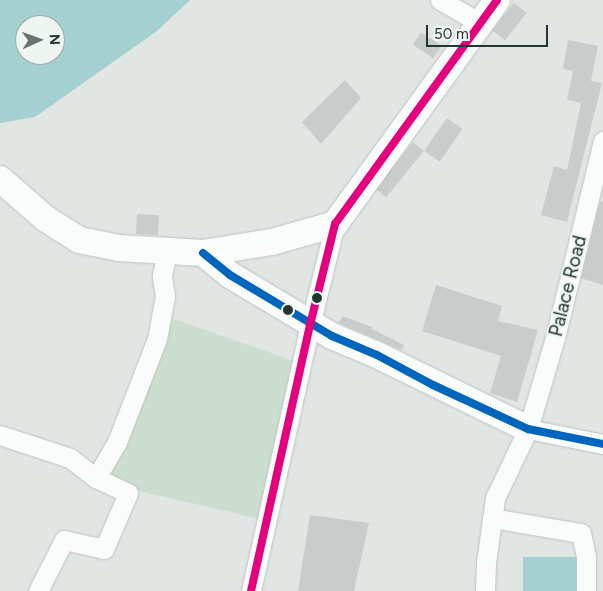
<!DOCTYPE html>
<html>
<head>
<meta charset="utf-8">
<style>
	body { margin:0 }
	#map { position:relative; width:603px; height:591px; overflow:hidden; background:#e1e6e3; font-family:Figtree,sans-serif }
	div>[style] { position:absolute }
	.green>* { inset:0; background:#cbdecf }
	.water>* { inset:0; background:#a5d0d1; transform-origin:0 0 }
	.building>* { inset:0; background:#c8cdcb; transform-origin:0 0 }
	.roads { filter:drop-shadow(0 0 1px #bec3c0) drop-shadow(0 0 1px #bec3c0) }
	.street>* { height:19px; margin:-9.5px; padding:0 9.5px; transform-origin:9.5px; border-radius:9.5px; background:#fafbfb }
	.secondary>* { height:26px; margin:-13px; padding:0 13px; transform-origin:13px; border-radius:13px; background:#fafbfb }
	.bus-1>* { height:8px; margin:-4px; padding:0 4px; transform-origin:4px; border-radius:4px; background:#0065bd }
	.bus-2>* { height:8px; margin:-4px; padding:0 4px; transform-origin:4px; border-radius:4px; background:#e5007d }
	.dots>* { width:14px; height:14px; translate:-50% -50%; box-sizing:border-box; border:2px solid #eff6f1; border-radius:50% }
	span { translate:-50% -50%; white-space:nowrap; text-align:center; line-height:1.15; -webkit-text-stroke:4px #eff6f1; paint-order:stroke }
	.street-label { font-size:19px; color:#22362f }
	.north { position:absolute; left:15px; top:15px; width:50px; height:50px; box-sizing:border-box; background:#eff6f1; border:1px solid #9da9a3; border-radius:50%; rotate:88deg; font-size:14px; font-weight:700; line-height:20px; text-align:center; color:#22362f }
	.north::after { content:''; display:block; margin:auto; width:18px; height:22px; background:#65746e; clip-path:polygon(50% 0,100% 100%,50% 72%,0 100%) }
	.scale { position:absolute; left:426px; top:25px; width:122px; height:22px; box-sizing:border-box; border:2px solid #22362f; border-top:0; padding-left:6px; font-size:15px; line-height:18px; white-space:nowrap; color:#22362f; -webkit-text-stroke:4px #eff6f1; paint-order:stroke }
</style>
</head>
<body>
<div id="map">
	<div class="green">
		<i style="clip-path:polygon(174px 319px,294px 361px,260px 519px,100px 482px)"></i>
	</div>
	<div class="water">
		<i style="clip-path:polygon(evenodd,0 0,190px 0,157px 31px,35px 117px,0 123px,0 0,25px 25px,55px 25px,55px 55px,25px 55px,25px 25px)"></i>
		<i style="left:523px;top:557px;width:63px;height:34px"></i>
	</div>
	<div class="building">
		<i style="left:514px;top:3px;width:16px;height:35px;rotate:38deg"></i>
		<i style="left:421px;top:32px;width:25px;height:15px;rotate:34deg"></i>
		<i style="clip-path:polygon(568px 40px,598px 46px,591px 81px,602px 83px,567px 222px,541px 215px,554px 166px,567px 170px,581px 103px,567px 100px,573px 71px,563px 69px)"></i>
		<i style="clip-path:polygon(345px 80px,361px 98px,321px 144px,302px 122px)"></i>
		<i style="left:447px;top:118px;width:19px;height:40px;rotate:35deg"></i>
		<i style="left:413px;top:142px;width:14px;height:60px;rotate:39deg"></i>
		<i style="clip-path:polygon(600px 201px,603px 202px,603px 285px,581px 278px)"></i>
		<i style="left:137px;top:214px;width:22px;height:20px;rotate:3deg"></i>
		<i style="clip-path:polygon(436px 285px,502px 306px,498px 321px,538px 330px,517px 402px,490px 393px,501px 356px,422px 331px)"></i>
		<i style="clip-path:polygon(342px 316px,372px 327px,372px 329px,404px 345px,402px 350px,339px 323px)"></i>
		<i style="clip-path:polygon(310px 515px,369px 523px,354px 591px,298px 591px)"></i>
	</div>
	<div class="roads">
		<div class="street">
			<i style="left:440px;top:0;width:48px;rotate:29.7deg"></i>
			<i style="left:528px;top:429px;width:76px;rotate:11.3deg"></i>
			<i style="left:0;top:435px;width:74px;rotate:18.2deg"></i>
			<i style="left:70px;top:458px;width:33px;rotate:38deg"></i>
			<i style="left:96px;top:478px;width:42px;rotate:-59.7deg"></i>
			<i style="left:117px;top:442px;width:110px;rotate:-68.8deg"></i>
			<i style="left:157px;top:339px;width:44px;rotate:-79.5deg"></i>
			<i style="left:165px;top:296px;width:20px;rotate:-99deg"></i>
			<i style="left:162px;top:276px;width:25px;rotate:-79deg"></i>
			<i style="left:492px;top:518px;width:90px;rotate:9.6deg"></i>
			<i style="left:581px;top:533px;width:25px;rotate:78deg"></i>
			<i style="left:586px;top:557px;width:34px;rotate:90deg"></i>
			<i style="left:38px;top:591px;width:57px;rotate:-63deg"></i>
			<i style="left:64px;top:540px;width:41px;rotate:12.7deg"></i>
			<i style="left:104px;top:549px;width:61px;rotate:-66.8deg"></i>
			<i style="left:128px;top:493px;width:35px;rotate:-155deg"></i>
			<i style="left:251px;top:591px;width:277px;rotate:-77.5deg"></i>
			<i style="left:311px;top:321px;width:100px;rotate:-76.1deg"></i>
			<i style="left:485px;top:591px;width:28px;rotate:-88deg"></i>
			<i style="left:486px;top:563px;width:66px;rotate:-82.1deg"></i>
			<i style="left:495px;top:498px;width:76px;rotate:-64.4deg"></i>
			<i style="left:528px;top:429px;width:95px;rotate:-73.5deg"></i>
			<i style="left:555px;top:338px;width:203px;rotate:-76.3deg"></i>
		</div>
		<div class="secondary">
			<i style="left:0;top:179px;width:61px;rotate:41deg"></i>
			<i style="left:46px;top:219px;width:39px;rotate:32deg"></i>
			<i style="left:79px;top:240px;width:41px;rotate:11.3deg"></i>
			<i style="left:119px;top:248px;width:84px;rotate:3.4deg"></i>
			<i style="left:203px;top:253px;width:70px;rotate:-9.1deg"></i>
			<i style="left:272px;top:242px;width:66px;rotate:-15.9deg"></i>
			<i style="left:335px;top:224px;width:276px;rotate:-54.1deg"></i>
			<i style="left:203px;top:253px;width:35px;rotate:39deg"></i>
			<i style="left:230px;top:275px;width:119px;rotate:30.9deg"></i>
			<i style="left:332px;top:336px;width:49px;rotate:22.9deg"></i>
			<i style="left:377px;top:355px;width:168px;rotate:26.1deg"></i>
		</div>
	</div>
	<div class="bus-1">
		<i style="left:203px;top:253px;width:35px;rotate:39deg"></i>
		<i style="left:230px;top:275px;width:119px;rotate:30.9deg"></i>
		<i style="left:332px;top:336px;width:49px;rotate:22.9deg"></i>
		<i style="left:377px;top:355px;width:64px;rotate:28.2deg"></i>
		<i style="left:433px;top:385px;width:105px;rotate:24.9deg"></i>
		<i style="left:528px;top:429px;width:76px;rotate:11.3deg"></i>
	</div>
	<div class="bus-2">
		<i style="left:251px;top:591px;width:277px;rotate:-77.5deg"></i>
		<i style="left:311px;top:321px;width:100px;rotate:-76.1deg"></i>
		<i style="left:335px;top:224px;width:276px;rotate:-54.1deg"></i>
	</div>
	<div class="dots">
		<i style="left:317px;top:298px;background:#22362f"></i>
		<i style="left:288px;top:310px;background:#22362f"></i>
	</div>
	<div class="street-label">
		<span style="left:568px;top:286px;rotate:-76deg">Palace Road</span>
	</div>
	<div class="north">N</div>
	<div class="scale">50 m</div>
</div>
</body>
</html>
